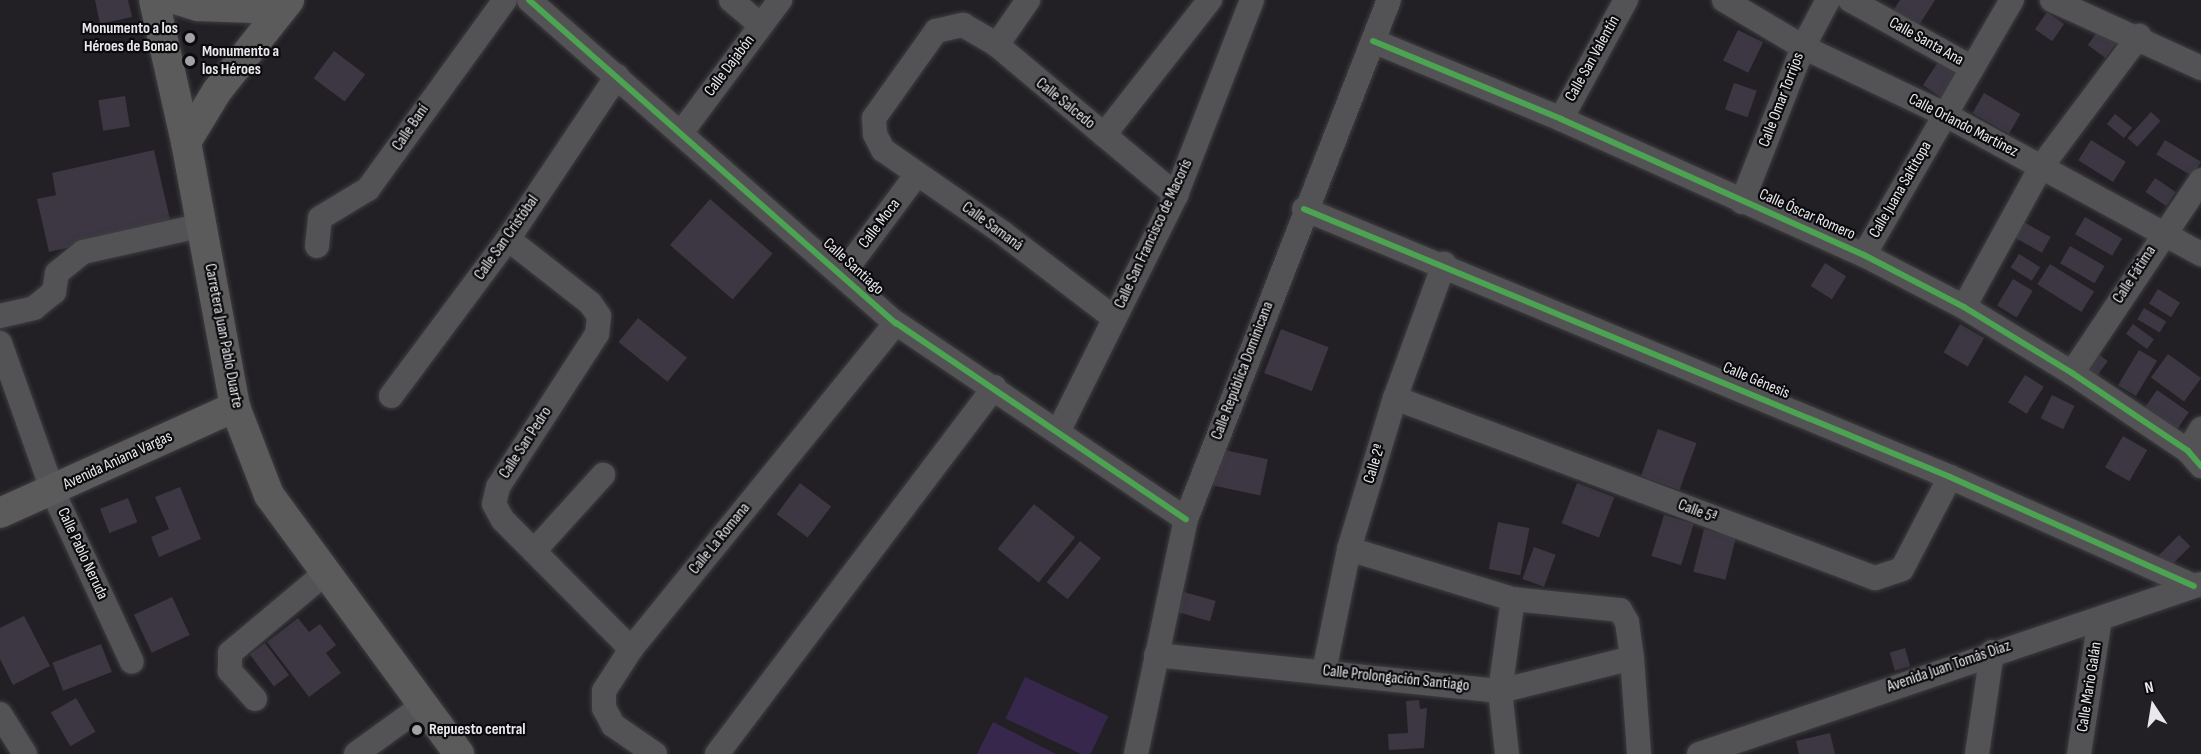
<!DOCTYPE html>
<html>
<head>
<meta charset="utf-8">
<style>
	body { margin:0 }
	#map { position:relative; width:2201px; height:754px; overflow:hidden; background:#222025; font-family:"Sofia Sans Condensed",sans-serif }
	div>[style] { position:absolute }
	.green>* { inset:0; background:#38274c; transform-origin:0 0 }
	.building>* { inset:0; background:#3c3743; transform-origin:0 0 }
	.roads { filter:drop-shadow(0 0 2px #3e3d40) drop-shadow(0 0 2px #3e3d40) }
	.minor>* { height:24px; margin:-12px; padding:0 12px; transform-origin:12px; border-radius:12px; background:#535254 }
	.major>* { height:30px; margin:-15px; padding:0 15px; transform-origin:15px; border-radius:15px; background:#5c5b5c }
	.cycleway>* { height:6px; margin:-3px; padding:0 3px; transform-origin:3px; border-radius:3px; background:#4ca352 }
	.dots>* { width:16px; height:16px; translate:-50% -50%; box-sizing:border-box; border:3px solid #0b0a0d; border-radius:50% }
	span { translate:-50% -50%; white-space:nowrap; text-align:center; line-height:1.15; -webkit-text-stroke:4.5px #0b0a0d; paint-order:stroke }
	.poi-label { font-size:16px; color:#eae8ec; font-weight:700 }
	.right { translate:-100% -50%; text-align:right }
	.left { translate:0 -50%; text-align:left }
	.street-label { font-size:16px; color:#eae8ec }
	.north { position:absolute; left:2123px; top:676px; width:60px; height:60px; -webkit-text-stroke:4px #0b0a0d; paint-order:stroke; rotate:348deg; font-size:16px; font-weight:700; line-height:24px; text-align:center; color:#eae8ec }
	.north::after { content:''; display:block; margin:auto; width:21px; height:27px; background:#eae8ec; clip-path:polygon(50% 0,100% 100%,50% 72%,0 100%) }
</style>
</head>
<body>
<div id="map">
	<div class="green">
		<i style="left:1025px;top:677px;width:92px;height:46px;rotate:25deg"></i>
		<i style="clip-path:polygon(993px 722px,1056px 754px,977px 754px)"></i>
	</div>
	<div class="building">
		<i style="clip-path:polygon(95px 0,128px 0,132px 17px,100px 24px)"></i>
		<i style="clip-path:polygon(1900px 0,1935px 0,1916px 30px,1889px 17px)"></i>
		<i style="left:2047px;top:12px;width:21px;height:21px;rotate:35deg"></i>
		<i style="left:2100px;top:28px;width:22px;height:21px;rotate:36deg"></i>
		<i style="left:1738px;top:30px;width:28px;height:34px;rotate:26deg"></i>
		<i style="left:334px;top:51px;width:39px;height:34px;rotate:37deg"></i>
		<i style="left:1942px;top:56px;width:24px;height:35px;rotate:33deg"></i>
		<i style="left:1734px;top:83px;width:24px;height:28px;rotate:19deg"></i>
		<i style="left:1984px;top:93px;width:42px;height:23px;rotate:30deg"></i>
		<i style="left:125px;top:96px;width:31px;height:27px;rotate:81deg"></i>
		<i style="left:2151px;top:112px;width:13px;height:35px;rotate:42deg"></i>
		<i style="left:2115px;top:114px;width:22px;height:13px;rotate:39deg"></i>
		<i style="left:2091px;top:140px;width:41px;height:24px;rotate:32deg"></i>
		<i style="left:2165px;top:140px;width:42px;height:17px;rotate:31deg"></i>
		<i style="clip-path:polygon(154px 150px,171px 224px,49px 252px,37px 199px,56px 195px,52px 173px)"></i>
		<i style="left:2155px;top:178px;width:25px;height:17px;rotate:34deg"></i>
		<i style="left:710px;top:199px;width:83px;height:61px;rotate:41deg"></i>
		<i style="left:2085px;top:217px;width:43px;height:20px;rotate:30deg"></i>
		<i style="left:2020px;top:220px;width:35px;height:18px;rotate:29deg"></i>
		<i style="left:2070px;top:246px;width:40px;height:20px;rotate:30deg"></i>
		<i style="left:2019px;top:254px;width:25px;height:16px;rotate:32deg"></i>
		<i style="left:1825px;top:263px;width:25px;height:27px;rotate:32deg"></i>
		<i style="left:2050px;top:264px;width:52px;height:24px;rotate:32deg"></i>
		<i style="left:2013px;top:279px;width:23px;height:31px;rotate:31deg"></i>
		<i style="left:2158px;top:289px;width:26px;height:17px;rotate:32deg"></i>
		<i style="left:2144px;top:308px;width:26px;height:13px;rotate:31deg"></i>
		<i style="left:638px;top:318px;width:63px;height:31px;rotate:39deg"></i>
		<i style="left:1960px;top:324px;width:28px;height:33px;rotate:30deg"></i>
		<i style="left:2133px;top:324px;width:26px;height:12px;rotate:36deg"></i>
		<i style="left:1281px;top:329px;width:51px;height:47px;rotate:21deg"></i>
		<i style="left:2139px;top:350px;width:21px;height:41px;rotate:31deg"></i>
		<i style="left:2094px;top:351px;width:17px;height:20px;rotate:36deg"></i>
		<i style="left:2168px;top:354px;width:41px;height:29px;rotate:36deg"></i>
		<i style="left:2025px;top:375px;width:22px;height:32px;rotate:32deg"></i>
		<i style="left:2157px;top:390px;width:39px;height:23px;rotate:35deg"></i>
		<i style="left:2052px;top:395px;width:25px;height:26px;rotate:26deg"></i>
		<i style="left:1658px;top:429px;width:41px;height:50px;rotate:20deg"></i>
		<i style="left:2123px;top:436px;width:28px;height:36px;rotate:30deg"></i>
		<i style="left:1220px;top:449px;width:49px;height:37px;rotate:12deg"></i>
		<i style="left:800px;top:483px;width:39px;height:39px;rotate:37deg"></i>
		<i style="left:1577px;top:483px;width:40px;height:43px;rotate:21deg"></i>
		<i style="clip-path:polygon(180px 487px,201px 539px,159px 557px,151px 537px,169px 529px,155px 497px)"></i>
		<i style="left:128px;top:498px;width:26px;height:30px;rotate:69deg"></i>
		<i style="left:1034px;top:504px;width:53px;height:58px;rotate:39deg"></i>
		<i style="left:1664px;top:515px;width:31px;height:43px;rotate:17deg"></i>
		<i style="left:1498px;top:522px;width:32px;height:48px;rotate:11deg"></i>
		<i style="left:1704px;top:529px;width:33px;height:44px;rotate:14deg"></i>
		<i style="left:2179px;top:535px;width:16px;height:30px;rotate:45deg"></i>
		<i style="left:1080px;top:541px;width:27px;height:53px;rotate:39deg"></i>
		<i style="left:1534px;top:547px;width:23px;height:34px;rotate:20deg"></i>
		<i style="left:1184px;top:592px;width:33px;height:21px;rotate:16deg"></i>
		<i style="left:172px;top:597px;width:42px;height:42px;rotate:65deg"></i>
		<i style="clip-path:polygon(24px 616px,50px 666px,13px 685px,0 659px,0 628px)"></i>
		<i style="clip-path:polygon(298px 618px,309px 632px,320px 624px,336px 645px,326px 653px,341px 673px,309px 697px,267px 642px)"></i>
		<i style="left:265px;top:643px;width:40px;height:19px;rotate:53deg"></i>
		<i style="left:101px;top:644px;width:30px;height:52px;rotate:69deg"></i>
		<i style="left:1905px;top:648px;width:19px;height:16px;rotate:74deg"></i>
		<i style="left:76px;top:698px;width:39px;height:29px;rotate:60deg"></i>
		<i style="clip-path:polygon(1419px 700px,1420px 709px,1427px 708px,1424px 748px,1389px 750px,1388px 734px,1408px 733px,1406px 701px)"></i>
		<i style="clip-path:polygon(1830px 733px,1835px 754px,1799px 754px,1796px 741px)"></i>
	</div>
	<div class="roads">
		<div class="minor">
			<i style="left:529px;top:0;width:489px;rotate:41.4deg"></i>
			<i style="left:896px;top:323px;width:350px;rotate:34.1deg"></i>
			<i style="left:731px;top:0;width:39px;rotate:40deg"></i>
			<i style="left:1724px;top:0;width:92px;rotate:30.7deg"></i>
			<i style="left:1803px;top:47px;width:156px;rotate:25.4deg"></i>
			<i style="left:1944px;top:114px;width:293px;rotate:28.6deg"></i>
			<i style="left:1850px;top:0;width:138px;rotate:29deg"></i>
			<i style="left:2052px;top:0;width:164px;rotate:24.5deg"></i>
			<i style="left:1373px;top:41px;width:204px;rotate:22.5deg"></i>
			<i style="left:1561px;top:119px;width:332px;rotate:24.2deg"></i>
			<i style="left:1864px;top:255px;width:113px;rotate:27.5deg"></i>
			<i style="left:1964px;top:307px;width:127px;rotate:31.4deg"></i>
			<i style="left:2072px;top:373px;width:140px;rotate:33.9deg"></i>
			<i style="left:2188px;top:451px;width:20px;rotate:49deg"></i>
			<i style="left:997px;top:45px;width:55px;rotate:-55.4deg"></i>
			<i style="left:1561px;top:119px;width:136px;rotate:-61.4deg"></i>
			<i style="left:681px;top:133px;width:166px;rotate:-53.3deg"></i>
			<i style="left:1104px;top:135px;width:172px;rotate:-51.9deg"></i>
			<i style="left:1742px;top:202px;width:167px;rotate:-68.5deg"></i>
			<i style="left:1803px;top:47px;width:53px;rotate:-62deg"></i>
			<i style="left:1304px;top:209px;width:699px;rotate:22.53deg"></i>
			<i style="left:1950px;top:477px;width:267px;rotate:24.1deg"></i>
			<i style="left:508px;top:239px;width:104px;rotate:38deg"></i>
			<i style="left:590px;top:303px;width:16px;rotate:55deg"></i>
			<i style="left:599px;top:316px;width:18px;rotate:96deg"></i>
			<i style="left:597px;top:334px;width:182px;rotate:122.9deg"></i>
			<i style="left:498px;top:487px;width:17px;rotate:103deg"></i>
			<i style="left:494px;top:504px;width:18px;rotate:61deg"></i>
			<i style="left:503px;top:520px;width:182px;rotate:45.2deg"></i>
			<i style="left:317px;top:246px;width:28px;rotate:-84deg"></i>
			<i style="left:320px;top:218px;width:56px;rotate:-31.1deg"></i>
			<i style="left:368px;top:189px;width:233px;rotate:-54.1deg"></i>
			<i style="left:1864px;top:255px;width:295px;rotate:-59.9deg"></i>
			<i style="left:842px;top:275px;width:126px;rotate:-53.4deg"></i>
			<i style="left:1964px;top:307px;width:160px;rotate:-61.2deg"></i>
			<i style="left:2041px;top:167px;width:164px;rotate:-53.2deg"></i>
			<i style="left:0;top:316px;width:35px;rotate:-13deg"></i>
			<i style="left:34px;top:308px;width:26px;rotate:-39deg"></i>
			<i style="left:54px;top:292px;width:19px;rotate:-81deg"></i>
			<i style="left:57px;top:273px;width:33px;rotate:-39deg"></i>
			<i style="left:83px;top:252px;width:123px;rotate:-12.7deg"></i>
			<i style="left:1114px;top:318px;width:140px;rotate:-142.6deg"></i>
			<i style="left:1003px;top:233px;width:146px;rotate:-145.3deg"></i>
			<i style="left:883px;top:150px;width:18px;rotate:-117deg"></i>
			<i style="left:875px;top:134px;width:16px;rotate:-94deg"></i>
			<i style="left:874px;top:118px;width:107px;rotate:-54.5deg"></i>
			<i style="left:936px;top:31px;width:28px;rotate:-13deg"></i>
			<i style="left:963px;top:25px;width:39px;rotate:30deg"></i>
			<i style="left:997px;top:45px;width:234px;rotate:40deg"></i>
			<i style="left:0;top:343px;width:158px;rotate:70.4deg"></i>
			<i style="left:53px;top:492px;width:187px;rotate:65.1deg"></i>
			<i style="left:2072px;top:373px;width:232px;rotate:-56.2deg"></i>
			<i style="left:391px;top:396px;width:196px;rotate:-53.3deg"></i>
			<i style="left:508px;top:239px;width:196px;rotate:-56.2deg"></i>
			<i style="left:1395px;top:398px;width:513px;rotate:20.56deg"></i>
			<i style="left:1875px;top:578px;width:28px;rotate:-18deg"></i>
			<i style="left:1902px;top:569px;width:104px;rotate:-62.4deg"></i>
			<i style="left:1059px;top:430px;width:263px;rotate:-63.5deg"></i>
			<i style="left:1176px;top:195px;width:209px;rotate:-68.7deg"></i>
			<i style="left:2188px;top:451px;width:26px;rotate:-59deg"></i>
			<i style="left:1349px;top:549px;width:171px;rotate:17deg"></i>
			<i style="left:1513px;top:599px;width:108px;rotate:5.9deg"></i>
			<i style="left:1620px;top:610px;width:14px;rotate:60deg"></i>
			<i style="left:1627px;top:622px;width:36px;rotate:82deg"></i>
			<i style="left:1632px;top:658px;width:96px;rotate:85.8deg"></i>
			<i style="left:534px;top:551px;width:103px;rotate:-47.8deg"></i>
			<i style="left:1156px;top:655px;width:346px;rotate:6deg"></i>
			<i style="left:1500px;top:691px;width:136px;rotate:-14deg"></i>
			<i style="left:1324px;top:671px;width:125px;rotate:-78.4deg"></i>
			<i style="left:1349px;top:549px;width:158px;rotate:-73.1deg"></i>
			<i style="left:1395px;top:398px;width:143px;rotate:-69.9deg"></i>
			<i style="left:255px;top:699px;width:38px;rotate:-132deg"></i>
			<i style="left:230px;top:671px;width:18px;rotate:-90deg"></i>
			<i style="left:230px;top:653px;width:123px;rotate:-40deg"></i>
			<i style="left:0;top:714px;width:47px;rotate:58deg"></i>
			<i style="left:356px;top:754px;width:80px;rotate:-35.9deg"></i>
			<i style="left:655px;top:754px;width:51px;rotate:-145.4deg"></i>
			<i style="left:613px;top:725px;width:19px;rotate:-118deg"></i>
			<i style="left:604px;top:708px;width:17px;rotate:-90deg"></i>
			<i style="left:604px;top:691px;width:50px;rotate:-57.3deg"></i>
			<i style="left:631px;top:649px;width:420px;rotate:-50.9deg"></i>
			<i style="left:717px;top:754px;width:460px;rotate:-52.9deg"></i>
			<i style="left:1136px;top:754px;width:240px;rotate:-78deg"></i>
			<i style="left:1186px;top:519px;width:557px;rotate:-68.64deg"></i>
			<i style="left:1507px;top:754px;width:63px;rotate:-96.3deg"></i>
			<i style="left:1500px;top:691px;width:93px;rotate:-82deg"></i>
			<i style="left:1699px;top:754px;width:530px;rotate:-18.71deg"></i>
			<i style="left:1977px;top:754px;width:103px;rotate:-81.6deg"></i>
			<i style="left:2079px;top:754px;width:137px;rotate:-81.2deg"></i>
		</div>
		<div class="major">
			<i style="left:154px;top:0;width:146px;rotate:77.3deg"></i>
			<i style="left:186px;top:142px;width:269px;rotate:79.5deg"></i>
			<i style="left:235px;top:407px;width:94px;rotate:68.9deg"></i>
			<i style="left:269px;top:495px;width:321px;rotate:53.7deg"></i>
			<i style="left:178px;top:0;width:21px;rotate:17deg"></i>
			<i style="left:198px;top:6px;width:84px;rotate:2deg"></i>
			<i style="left:186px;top:142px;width:60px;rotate:-58.7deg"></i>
			<i style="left:217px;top:91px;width:116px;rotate:-51.6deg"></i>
			<i style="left:0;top:513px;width:258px;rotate:-24.3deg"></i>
		</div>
	</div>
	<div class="cycleway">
		<i style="left:529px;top:0;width:489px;rotate:41.4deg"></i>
		<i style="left:896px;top:323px;width:350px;rotate:34.1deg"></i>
		<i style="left:1373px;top:41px;width:204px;rotate:22.5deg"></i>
		<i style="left:1561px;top:119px;width:332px;rotate:24.2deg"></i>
		<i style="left:1864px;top:255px;width:113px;rotate:27.5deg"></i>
		<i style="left:1964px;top:307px;width:127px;rotate:31.4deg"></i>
		<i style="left:2072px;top:373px;width:140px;rotate:33.9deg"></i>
		<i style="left:2188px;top:451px;width:20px;rotate:49deg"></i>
		<i style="left:1304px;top:209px;width:699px;rotate:22.53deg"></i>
		<i style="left:1950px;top:477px;width:267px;rotate:24.1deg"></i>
	</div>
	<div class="dots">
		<i style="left:190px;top:38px;background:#a4a2a6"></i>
		<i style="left:190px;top:61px;background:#a4a2a6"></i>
		<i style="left:417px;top:730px;background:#a4a2a6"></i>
	</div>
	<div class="poi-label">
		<span class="right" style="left:178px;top:38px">Monumento a los<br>Héroes de Bonao</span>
		<span class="left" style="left:202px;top:61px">Monumento a<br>los Héroes</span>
		<span class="left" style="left:429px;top:730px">Repuesto central</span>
	</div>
	<div class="street-label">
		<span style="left:1926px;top:42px;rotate:29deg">Calle Santa Ana</span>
		<span style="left:1593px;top:59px;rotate:-61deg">Calle San Valentín</span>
		<span style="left:730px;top:66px;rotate:-53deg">Calle Dajabón</span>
		<span style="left:1782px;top:100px;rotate:-69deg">Calle Omar Torrijos</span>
		<span style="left:1065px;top:104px;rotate:39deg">Calle Salcedo</span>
		<span style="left:1963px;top:126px;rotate:27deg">Calle Orlando Martínez</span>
		<span style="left:411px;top:128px;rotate:-56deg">Calle Baní</span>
		<span style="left:1901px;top:190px;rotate:-60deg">Calle Juana Saltitopa</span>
		<span style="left:1807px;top:215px;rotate:24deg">Calle Óscar Romero</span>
		<span style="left:880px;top:224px;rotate:-53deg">Calle Moca</span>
		<span style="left:992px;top:227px;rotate:36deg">Calle Samaná</span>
		<span style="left:1154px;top:234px;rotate:-65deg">Calle San Francisco de Macorís</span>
		<span style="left:507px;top:238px;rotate:-55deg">Calle San Cristóbal</span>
		<span style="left:853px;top:267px;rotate:42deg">Calle Santiago</span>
		<span style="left:2135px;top:275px;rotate:-57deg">Calle Fátima</span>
		<span style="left:223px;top:336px;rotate:79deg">Carretera Juan Pablo Duarte</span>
		<span style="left:1243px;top:371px;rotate:-69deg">Calle República Dominicana</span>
		<span style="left:1756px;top:381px;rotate:23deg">Calle Génesis</span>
		<span style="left:526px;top:443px;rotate:-57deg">Calle San Pedro</span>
		<span style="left:118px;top:461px;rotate:-25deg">Avenida Aniana Vargas</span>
		<span style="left:1375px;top:464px;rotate:-73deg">Calle 2ª</span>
		<span style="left:1697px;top:512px;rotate:21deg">Calle 5ª</span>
		<span style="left:720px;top:539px;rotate:-51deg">Calle La Romana</span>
		<span style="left:82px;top:554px;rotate:65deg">Calle Pablo Neruda</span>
		<span style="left:1949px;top:667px;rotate:-19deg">Avenida Juan Tomás Díaz</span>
		<span style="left:1396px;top:679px;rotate:6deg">Calle Prolongación Santiago</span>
		<span style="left:2090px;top:687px;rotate:-81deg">Calle Mario Galán</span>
	</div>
	<div class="north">N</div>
</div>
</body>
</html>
